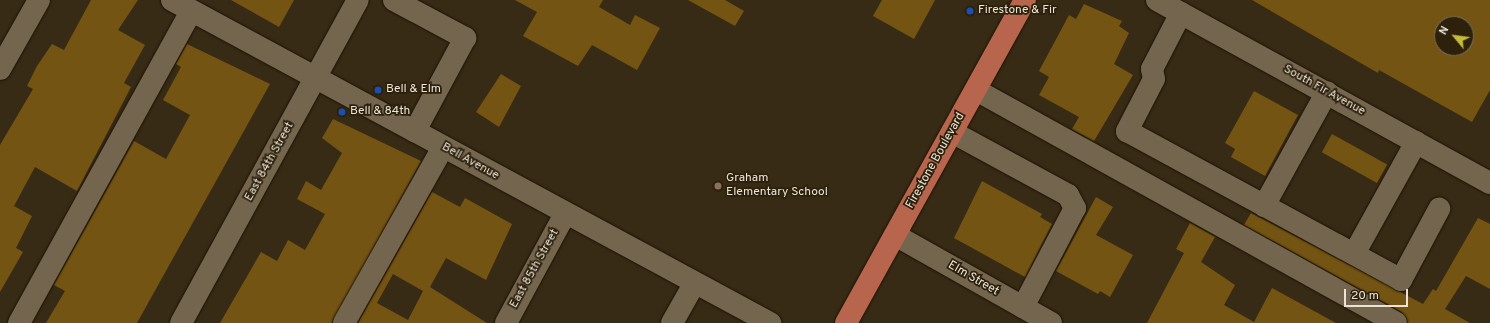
<!DOCTYPE html>
<html>
<head>
<meta charset="utf-8">
<style>
	body { margin:0 }
	#map { position:relative; width:1490px; height:323px; overflow:hidden; background:#372b16; font-family:Overpass,sans-serif }
	div>[style] { position:absolute }
	.building>* { inset:0; background:#745413; transform-origin:0 0 }
	.roads { filter:drop-shadow(0 0 1px #1e1301) drop-shadow(0 0 1px #1e1301) }
	.minor>* { height:22px; margin:-11px; padding:0 11px; transform-origin:11px; border-radius:11px; background:#73654e }
	.major>* { height:22px; margin:-11px; padding:0 11px; transform-origin:11px; border-radius:11px; background:#b7654c }
	.dots>* { width:11px; height:11px; translate:-50% -50%; box-sizing:border-box; border:2px solid #2d210c; border-radius:50% }
	span { translate:-50% -50%; white-space:nowrap; text-align:center; line-height:1.15; -webkit-text-stroke:3.5px #2d210c; paint-order:stroke }
	.poi-label { font-size:12px; color:#ebe3d6 }
	.left { translate:0 -50%; text-align:left }
	.street-label { font-size:12px; color:#ebe3d6 }
	.north { position:absolute; left:1434px; top:16px; width:40px; height:40px; box-sizing:border-box; background:#2d210c; border:1px solid #796f5d; border-radius:50%; rotate:299deg; font-size:11px; font-weight:700; line-height:16px; text-align:center; color:#ebe3d6 }
	.north::after { content:''; display:block; margin:auto; width:14px; height:18px; background:#c7bb3c; clip-path:polygon(50% 0,100% 100%,50% 72%,0 100%) }
	.scale { position:absolute; left:1344px; top:289px; width:64px; height:18px; box-sizing:border-box; border:2px solid #ebe3d6; border-top:0; padding-left:5px; font-size:12px; line-height:14px; white-space:nowrap; color:#ebe3d6; -webkit-text-stroke:3px #2d210c; paint-order:stroke }
</style>
</head>
<body>
<div id="map">
	<div class="building">
		<i style="clip-path:polygon(91px 0,138px 0,118px 30px,145px 45px,124px 83px,131px 87px,77px 191px,35px 167px,14px 206px,32px 216px,16px 248px,23px 252px,0 292px,0 145px,33px 89px,27px 86px,37px 66px,52px 44px,64px 50px)"></i>
		<i style="clip-path:polygon(231px 0,294px 0,279px 27px)"></i>
		<i style="clip-path:polygon(515px 0,603px 0,599px 7px,630px 25px,635px 15px,660px 28px,637px 70px,592px 45px,578px 66px,523px 36px,537px 12px)"></i>
		<i style="clip-path:polygon(688px 0,725px 0,744px 11px,735px 26px)"></i>
		<i style="clip-path:polygon(882px 0,935px 0,914px 39px,873px 16px)"></i>
		<i style="clip-path:polygon(evenodd,1252px 0,1490px 0,1490px 90px,1472px 122px,1379px 70px,1378px 73px,1252px 0,1442px 24px,1466px 24px,1466px 48px,1442px 48px,1442px 24px)"></i>
		<i style="clip-path:polygon(1084px 4px,1122px 21px,1119px 26px,1129px 33px,1114px 64px,1133px 75px,1094px 141px,1072px 129px,1079px 117px,1039px 95px,1049px 77px,1039px 71px,1069px 15px,1076px 19px)"></i>
		<i style="clip-path:polygon(187px 44px,270px 84px,137px 323px,46px 323px,65px 291px,54px 285px,134px 141px,166px 159px,190px 115px,163px 100px,181px 67px,176px 64px)"></i>
		<i style="clip-path:polygon(501px 74px,521px 86px,499px 127px,476px 112px)"></i>
		<i style="clip-path:polygon(1254px 91px,1298px 115px,1265px 176px,1231px 157px,1235px 149px,1225px 143px)"></i>
		<i style="clip-path:polygon(333px 119px,421px 161px,332px 323px,220px 323px,261px 252px,277px 261px,288px 240px,305px 250px,325px 214px,297px 199px,306px 181px,321px 190px,342px 153px,322px 138px)"></i>
		<i style="left:1332px;top:134px;width:63px;height:21px;rotate:29deg"></i>
		<i style="clip-path:polygon(982px 181px,1042px 214px,1040px 217px,1052px 224px,1025px 277px,954px 238px)"></i>
		<i style="clip-path:polygon(evenodd,432px 192px,460px 207px,465px 198px,512px 224px,486px 280px,446px 258px,430px 287px,487px 323px,358px 323px,432px 192px,393px 274px,423px 291px,408px 320px,377px 303px,393px 274px)"></i>
		<i style="clip-path:polygon(1096px 197px,1113px 207px,1096px 235px,1133px 255px,1110px 297px,1100px 291px,1098px 294px,1056px 271px)"></i>
		<i style="clip-path:polygon(1251px 213px,1423px 304px,1433px 289px,1436px 291px,1478px 218px,1490px 224px,1490px 289px,1466px 276px,1445px 309px,1470px 323px,1408px 323px,1402px 312px,1244px 225px)"></i>
		<i style="clip-path:polygon(1190px 223px,1215px 237px,1201px 262px,1235px 285px,1224px 305px,1254px 322px,1272px 288px,1336px 323px,1147px 323px,1184px 253px,1176px 249px)"></i>
	</div>
	<div class="roads">
		<div class="minor">
			<i style="left:172px;top:0;width:680px;rotate:28.37deg"></i>
			<i style="left:394px;top:0;width:81px;rotate:28.2deg"></i>
			<i style="left:465px;top:38px;width:106px;rotate:118.3deg"></i>
			<i style="left:1157px;top:0;width:380px;rotate:28.8deg"></i>
			<i style="left:1181px;top:13px;width:63px;rotate:117.4deg"></i>
			<i style="left:1152px;top:69px;width:10px;rotate:79deg"></i>
			<i style="left:1154px;top:79px;width:59px;rotate:117.4deg"></i>
			<i style="left:1127px;top:131px;width:312px;rotate:28.5deg"></i>
			<i style="left:1401px;top:280px;width:81px;rotate:-61.8deg"></i>
			<i style="left:0;top:69px;width:79px;rotate:-60.5deg"></i>
			<i style="left:976px;top:90px;width:480px;rotate:29deg"></i>
			<i style="left:952px;top:132px;width:132px;rotate:28.5deg"></i>
			<i style="left:1068px;top:195px;width:15px;rotate:62deg"></i>
			<i style="left:1075px;top:208px;width:112px;rotate:117.7deg"></i>
			<i style="left:1264px;top:206px;width:130px;rotate:-61.1deg"></i>
			<i style="left:895px;top:235px;width:179px;rotate:29.4deg"></i>
			<i style="left:1354px;top:254px;width:128px;rotate:-61deg"></i>
			<i style="left:19px;top:323px;width:356px;rotate:-61.1deg"></i>
			<i style="left:181px;top:323px;width:368px;rotate:-61.3deg"></i>
			<i style="left:344px;top:323px;width:202px;rotate:-60.6deg"></i>
			<i style="left:506px;top:323px;width:124px;rotate:-61.6deg"></i>
			<i style="left:672px;top:323px;width:45px;rotate:-60.6deg"></i>
		</div>
		<div class="major">
			<i style="left:846px;top:323px;width:369px;rotate:-61deg"></i>
		</div>
	</div>
	<div class="dots">
		<i style="left:970px;top:11px;background:#1a4fb4"></i>
		<i style="left:378px;top:90px;background:#1a4fb4"></i>
		<i style="left:342px;top:112px;background:#1a4fb4"></i>
		<i style="left:718px;top:186px;background:#8d6e63"></i>
	</div>
	<div class="poi-label">
		<span class="left" style="left:978px;top:11px">Firestone &amp; Fir</span>
		<span class="left" style="left:386px;top:90px">Bell &amp; Elm</span>
		<span class="left" style="left:350px;top:112px">Bell &amp; 84th</span>
		<span class="left" style="left:726px;top:186px">Graham<br>Elementary School</span>
	</div>
	<div class="street-label">
		<span style="left:1324px;top:91px;rotate:29deg">South Fir Avenue</span>
		<span style="left:936px;top:161px;rotate:-61deg">Firestone Boulevard</span>
		<span style="left:270px;top:162px;rotate:-61deg">East 84th Street</span>
		<span style="left:470px;top:162px;rotate:29deg">Bell Avenue</span>
		<span style="left:535px;top:269px;rotate:-61deg">East 85th Street</span>
		<span style="left:973px;top:279px;rotate:30deg">Elm Street</span>
	</div>
	<div class="north">N</div>
	<div class="scale">20 m</div>
</div>
</body>
</html>
